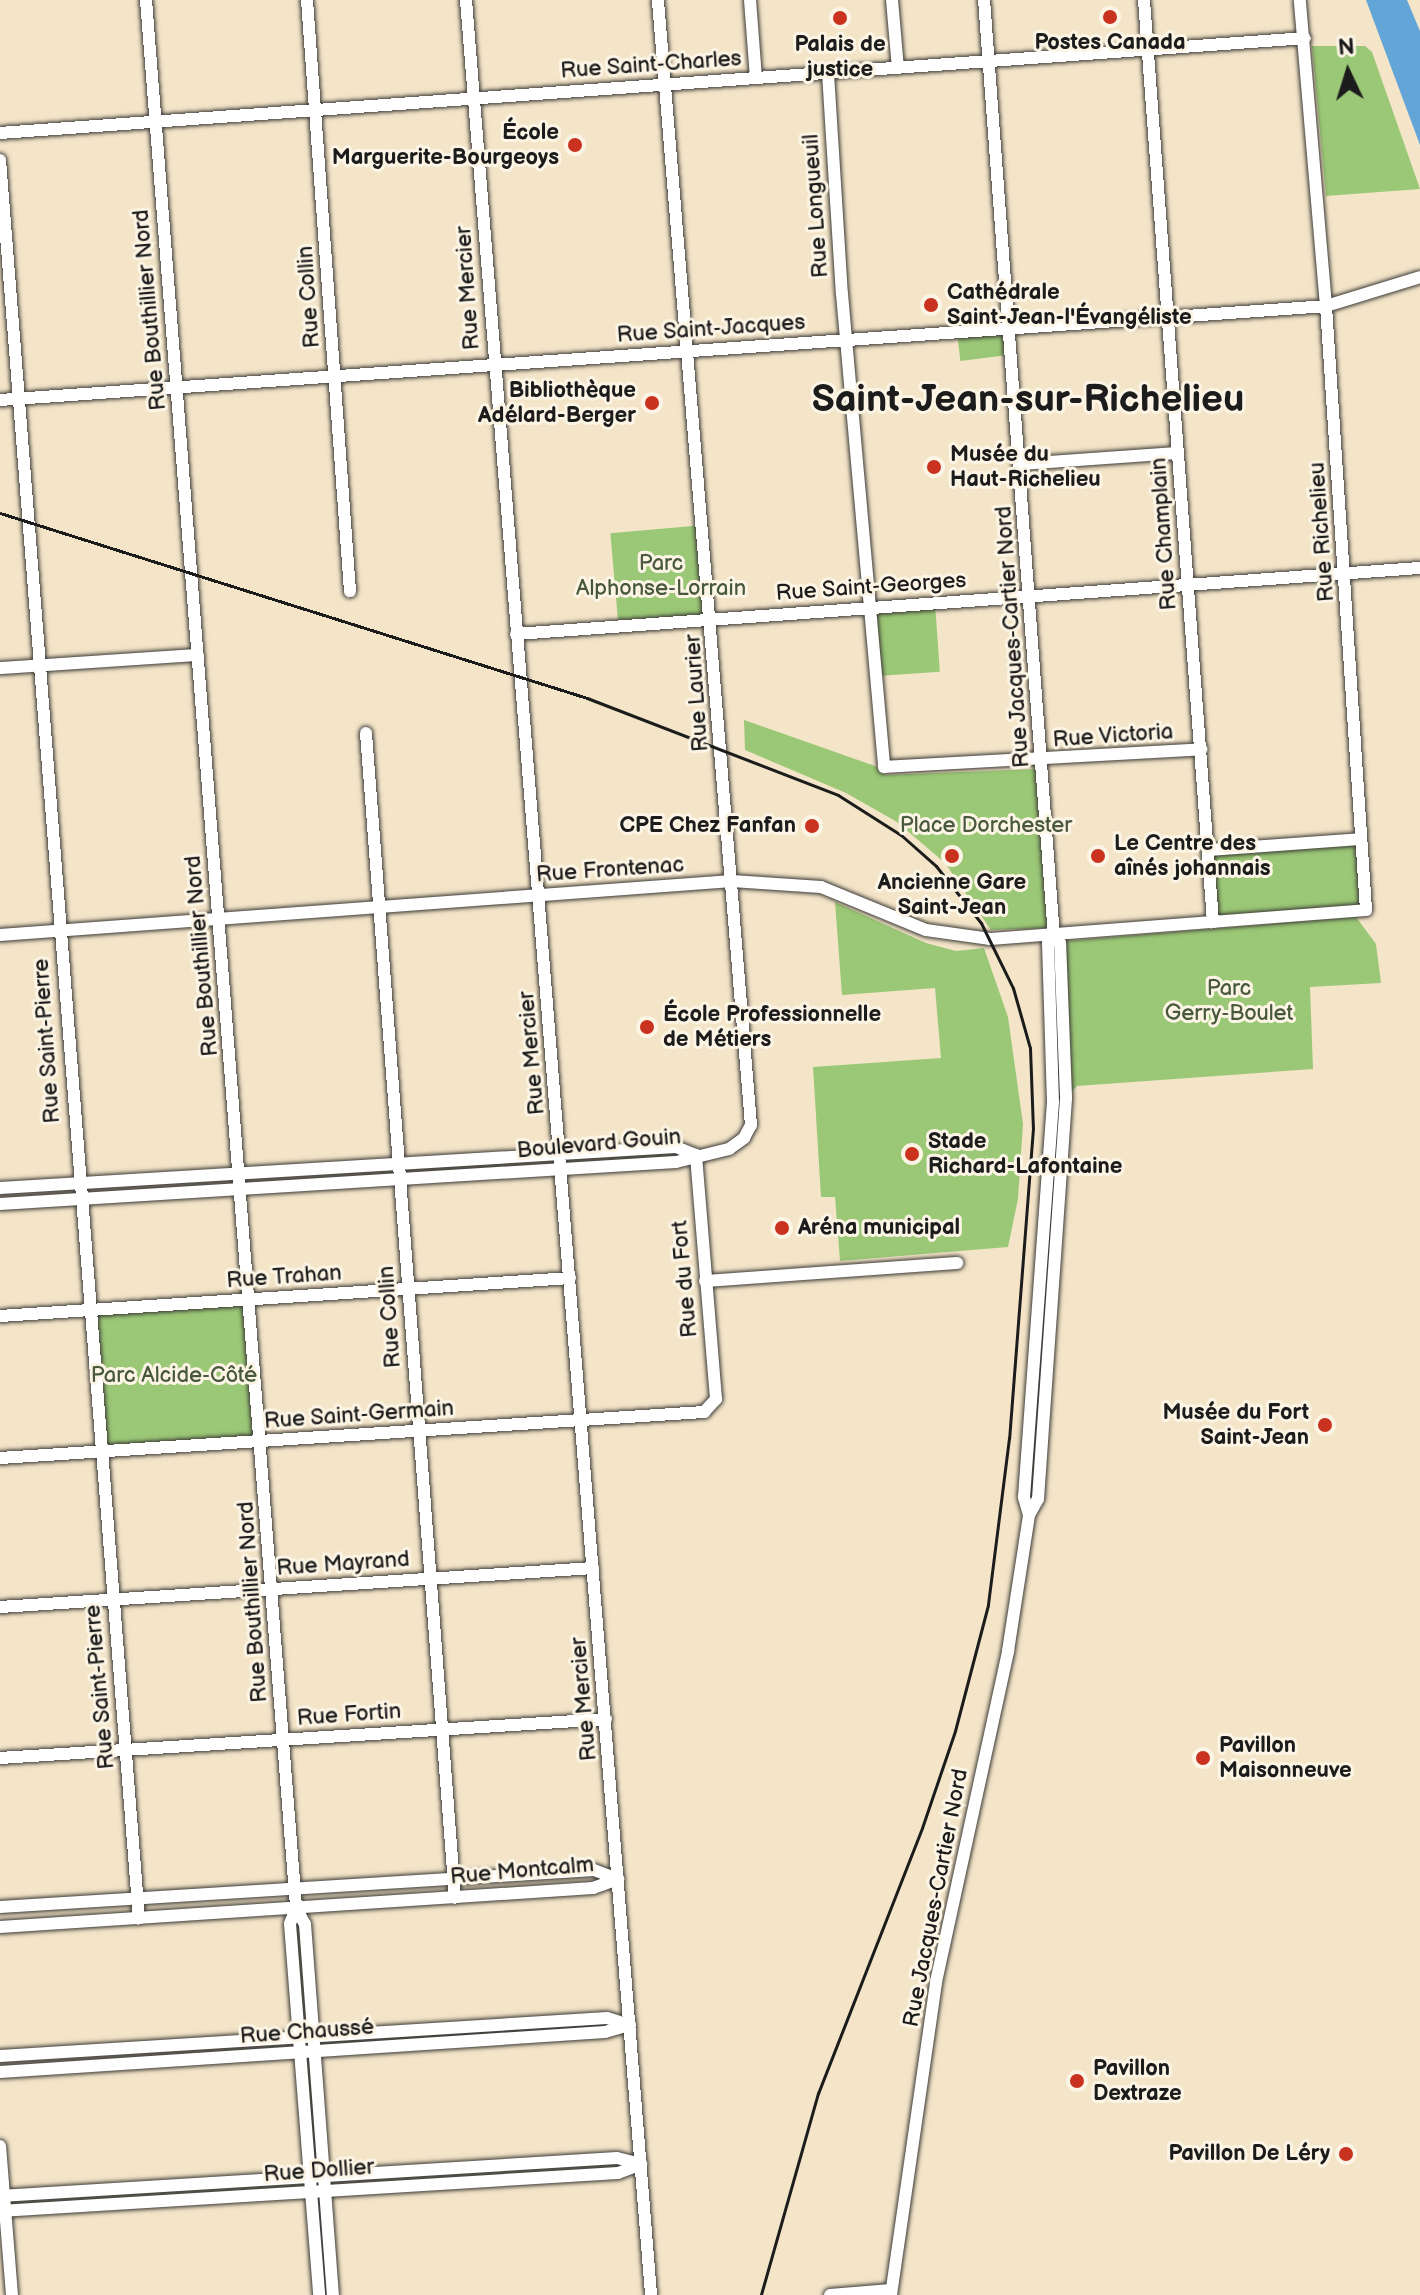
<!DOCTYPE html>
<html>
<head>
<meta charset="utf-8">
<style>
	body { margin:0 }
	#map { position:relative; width:1420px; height:2295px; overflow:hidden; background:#f4e5c9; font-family:"Balsamiq Sans",sans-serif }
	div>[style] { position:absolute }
	.green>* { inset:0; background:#9bc876; transform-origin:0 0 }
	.water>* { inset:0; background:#64a5d8 }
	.roads { filter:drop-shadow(0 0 2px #3c3a36) drop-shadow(0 0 2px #3c3a36) }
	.minor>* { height:12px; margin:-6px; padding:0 6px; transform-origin:6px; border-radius:6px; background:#fff }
	.rail>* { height:3px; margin:-1.5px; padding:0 1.5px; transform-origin:1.5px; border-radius:1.5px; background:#1c1c1c }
	.dots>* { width:22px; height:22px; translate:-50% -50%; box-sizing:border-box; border:4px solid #fcf5e5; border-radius:50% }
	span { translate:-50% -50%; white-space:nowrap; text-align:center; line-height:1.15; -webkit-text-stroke:6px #fcf5e5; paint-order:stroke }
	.poi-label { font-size:22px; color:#1c1c1c; font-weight:700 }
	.right { translate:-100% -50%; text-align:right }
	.left { translate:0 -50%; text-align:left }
	.street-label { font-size:22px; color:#1c1c1c }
	.park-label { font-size:22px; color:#48583c }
	.town-label { font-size:38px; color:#1c1c1c; font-weight:700 }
	.north { position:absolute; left:1308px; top:32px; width:80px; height:80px; -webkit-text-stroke:6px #fcf5e5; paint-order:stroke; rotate:356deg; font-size:22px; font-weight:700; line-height:32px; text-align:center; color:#1c1c1c }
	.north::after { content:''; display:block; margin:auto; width:28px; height:36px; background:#1c1c1c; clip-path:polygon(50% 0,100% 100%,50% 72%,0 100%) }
</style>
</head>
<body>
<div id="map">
	<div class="green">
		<i style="clip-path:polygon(1312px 46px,1365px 46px,1372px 52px,1420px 189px,1326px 196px)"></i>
		<i style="left:1007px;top:330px;width:25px;height:50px;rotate:83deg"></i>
		<i style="left:704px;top:525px;width:94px;height:94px;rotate:85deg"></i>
		<i style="left:935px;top:603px;width:69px;height:65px;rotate:86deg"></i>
		<i style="clip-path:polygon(744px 720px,875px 766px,885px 775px,1038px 769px,1049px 928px,991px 930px,945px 863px,897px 822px,846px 793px,745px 750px)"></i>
		<i style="left:1361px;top:839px;width:71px;height:153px;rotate:86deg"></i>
		<i style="clip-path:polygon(835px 902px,926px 943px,956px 951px,984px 948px,1008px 1017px,1023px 1124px,1018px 1199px,1008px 1247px,840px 1261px,835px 1197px,821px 1197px,813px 1067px,941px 1058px,935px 988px,842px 995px)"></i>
		<i style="clip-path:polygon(1356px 917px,1376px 944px,1381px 983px,1310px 987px,1313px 1069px,1077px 1086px,1066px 1097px,1064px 941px)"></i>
		<i style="left:249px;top:1299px;width:142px;height:161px;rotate:86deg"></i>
	</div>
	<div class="water">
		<i style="clip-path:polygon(1366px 0,1407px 0,1420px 31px,1420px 145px)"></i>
	</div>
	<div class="roads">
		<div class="minor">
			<i style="left:146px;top:0;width:1914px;rotate:85.5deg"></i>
			<i style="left:296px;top:1908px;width:18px;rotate:61deg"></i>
			<i style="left:305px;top:1924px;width:372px;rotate:85.7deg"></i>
			<i style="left:307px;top:0;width:593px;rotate:85.84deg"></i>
			<i style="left:466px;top:0;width:2302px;rotate:85.39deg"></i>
			<i style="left:750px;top:0;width:78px;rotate:85.6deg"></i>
			<i style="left:892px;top:0;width:68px;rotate:85deg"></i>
			<i style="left:1144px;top:0;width:925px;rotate:85.72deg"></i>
			<i style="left:828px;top:73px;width:221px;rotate:86.4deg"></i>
			<i style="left:842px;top:294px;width:475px;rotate:84.9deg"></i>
			<i style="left:884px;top:767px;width:318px;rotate:-3.2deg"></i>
			<i style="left:0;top:133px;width:1308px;rotate:-4.16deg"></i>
			<i style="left:0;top:160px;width:1764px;rotate:85.48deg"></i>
			<i style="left:0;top:400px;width:1329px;rotate:-4.05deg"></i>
			<i style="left:1326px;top:306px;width:98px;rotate:-17.1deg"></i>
			<i style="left:1020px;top:464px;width:158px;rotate:-4deg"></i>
			<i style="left:516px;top:634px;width:906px;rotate:-4.18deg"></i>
			<i style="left:0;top:668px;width:198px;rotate:-3.8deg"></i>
			<i style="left:366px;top:733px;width:1168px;rotate:85.63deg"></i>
			<i style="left:1208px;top:850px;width:153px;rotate:-4.1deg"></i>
			<i style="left:0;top:935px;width:734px;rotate:-4.22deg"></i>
			<i style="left:732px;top:881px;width:89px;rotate:3.9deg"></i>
			<i style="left:821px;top:887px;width:113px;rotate:22.3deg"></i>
			<i style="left:926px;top:930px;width:65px;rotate:8deg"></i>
			<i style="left:990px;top:939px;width:377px;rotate:-4.4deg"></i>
			<i style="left:1366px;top:910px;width:605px;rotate:-93.79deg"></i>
			<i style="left:1326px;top:306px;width:307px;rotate:-94.9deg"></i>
			<i style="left:0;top:1188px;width:677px;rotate:-3.47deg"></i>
			<i style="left:676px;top:1147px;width:22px;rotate:22deg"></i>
			<i style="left:0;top:1204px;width:677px;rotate:-3.56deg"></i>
			<i style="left:676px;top:1162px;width:55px;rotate:-13.8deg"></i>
			<i style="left:729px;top:1149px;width:19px;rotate:-36deg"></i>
			<i style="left:744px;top:1138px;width:15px;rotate:-62deg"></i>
			<i style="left:751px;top:1125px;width:1129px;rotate:-94.73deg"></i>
			<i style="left:705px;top:1281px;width:253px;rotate:-4.1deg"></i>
			<i style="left:0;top:1316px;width:571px;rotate:-3.81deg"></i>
			<i style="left:0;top:1458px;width:706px;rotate:-3.74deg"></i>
			<i style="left:704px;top:1412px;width:18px;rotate:-47deg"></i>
			<i style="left:716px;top:1399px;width:245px;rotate:-94.7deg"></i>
			<i style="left:1029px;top:1515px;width:19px;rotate:-106deg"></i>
			<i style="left:1024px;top:1497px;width:396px;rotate:-85.8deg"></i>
			<i style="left:1053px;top:1102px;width:159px;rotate:-91.8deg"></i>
			<i style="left:1048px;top:943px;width:8px;rotate:-45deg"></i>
			<i style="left:0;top:1607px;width:594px;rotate:-3.76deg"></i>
			<i style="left:0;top:1758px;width:607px;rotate:-3.68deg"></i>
			<i style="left:0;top:1907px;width:595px;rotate:-3.56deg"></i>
			<i style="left:594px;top:1870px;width:26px;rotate:21deg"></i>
			<i style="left:296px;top:1908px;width:17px;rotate:111deg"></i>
			<i style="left:290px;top:1924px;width:372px;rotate:85.5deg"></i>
			<i style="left:0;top:1927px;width:594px;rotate:-3.76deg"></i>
			<i style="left:593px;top:1888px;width:27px;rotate:-20deg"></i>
			<i style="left:0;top:2056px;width:608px;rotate:-3.58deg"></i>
			<i style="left:607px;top:2018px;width:24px;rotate:17deg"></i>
			<i style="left:0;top:2072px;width:606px;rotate:-3.78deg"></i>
			<i style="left:605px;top:2032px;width:26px;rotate:-16deg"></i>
			<i style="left:0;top:2146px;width:149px;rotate:85.4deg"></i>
			<i style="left:0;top:2196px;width:618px;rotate:-3.52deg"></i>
			<i style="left:617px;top:2158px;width:25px;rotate:14deg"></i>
			<i style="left:0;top:2211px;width:619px;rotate:-3.52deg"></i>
			<i style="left:618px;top:2173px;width:25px;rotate:-21deg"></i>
			<i style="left:830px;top:2295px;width:61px;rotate:-4.7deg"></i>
			<i style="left:891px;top:2295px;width:316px;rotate:-81.8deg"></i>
			<i style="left:936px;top:1982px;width:339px;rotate:-77.7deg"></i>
			<i style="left:1008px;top:1651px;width:138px;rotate:-81.2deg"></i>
			<i style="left:1029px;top:1515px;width:18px;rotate:-61deg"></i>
			<i style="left:1038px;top:1499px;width:403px;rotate:-86deg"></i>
			<i style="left:1066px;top:1097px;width:154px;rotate:-92.2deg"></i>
			<i style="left:1060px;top:943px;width:8px;rotate:-135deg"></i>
			<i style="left:1054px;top:937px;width:940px;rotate:-94.27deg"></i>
		</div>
	</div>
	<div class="rail">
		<i style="left:0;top:513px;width:615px;rotate:17.49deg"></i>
		<i style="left:587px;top:698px;width:269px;rotate:21.1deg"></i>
		<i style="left:838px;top:795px;width:75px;rotate:32.4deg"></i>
		<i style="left:901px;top:835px;width:47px;rotate:41.5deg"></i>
		<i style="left:936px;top:866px;width:73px;rotate:51.7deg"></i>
		<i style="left:981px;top:923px;width:72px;rotate:63.8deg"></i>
		<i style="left:1013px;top:988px;width:62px;rotate:74.2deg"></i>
		<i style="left:1030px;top:1048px;width:80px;rotate:87.9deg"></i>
		<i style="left:1033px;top:1128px;width:311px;rotate:94.4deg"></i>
		<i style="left:1009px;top:1438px;width:168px;rotate:97.2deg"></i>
		<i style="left:988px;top:1605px;width:130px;rotate:104.7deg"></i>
		<i style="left:955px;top:1731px;width:102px;rotate:108.8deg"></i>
		<i style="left:922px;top:1828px;width:285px;rotate:111.4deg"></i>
		<i style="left:818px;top:2093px;width:210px;rotate:105.8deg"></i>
	</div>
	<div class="dots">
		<i style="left:1110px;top:17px;background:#c8321e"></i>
		<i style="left:840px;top:18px;background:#c8321e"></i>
		<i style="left:575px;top:145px;background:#c8321e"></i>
		<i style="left:931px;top:305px;background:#c8321e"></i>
		<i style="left:652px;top:403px;background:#c8321e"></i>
		<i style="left:934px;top:467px;background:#c8321e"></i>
		<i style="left:812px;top:826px;background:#c8321e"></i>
		<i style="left:952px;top:856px;background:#c8321e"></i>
		<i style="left:1098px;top:856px;background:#c8321e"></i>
		<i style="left:647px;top:1027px;background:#c8321e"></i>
		<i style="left:912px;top:1154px;background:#c8321e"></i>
		<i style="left:782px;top:1228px;background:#c8321e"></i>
		<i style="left:1325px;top:1425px;background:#c8321e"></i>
		<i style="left:1203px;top:1758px;background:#c8321e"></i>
		<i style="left:1077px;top:2081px;background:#c8321e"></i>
		<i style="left:1346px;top:2154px;background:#c8321e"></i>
	</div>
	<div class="poi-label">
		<span style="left:1110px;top:43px">Postes Canada</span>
		<span style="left:840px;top:57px">Palais de<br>justice</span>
		<span class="right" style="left:559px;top:145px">École<br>Marguerite-Bourgeoys</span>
		<span class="left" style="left:947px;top:305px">Cathédrale<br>Saint-Jean-l'Évangéliste</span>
		<span class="right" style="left:636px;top:403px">Bibliothèque<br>Adélard-Berger</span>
		<span class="left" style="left:950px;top:467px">Musée du<br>Haut-Richelieu</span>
		<span class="right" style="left:796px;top:826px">CPE Chez Fanfan</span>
		<span class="left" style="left:1114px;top:856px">Le Centre des<br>aînés johannais</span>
		<span style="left:952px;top:895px">Ancienne Gare<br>Saint-Jean</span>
		<span class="left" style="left:663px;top:1027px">École Professionnelle<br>de Métiers</span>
		<span class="left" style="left:928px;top:1154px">Stade<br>Richard-Lafontaine</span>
		<span class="left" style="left:798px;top:1228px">Aréna municipal</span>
		<span class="right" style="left:1309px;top:1425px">Musée du Fort<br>Saint-Jean</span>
		<span class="left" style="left:1219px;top:1758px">Pavillon<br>Maisonneuve</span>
		<span class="left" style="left:1093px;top:2081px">Pavillon<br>Dextraze</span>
		<span class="right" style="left:1330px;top:2154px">Pavillon De Léry</span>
	</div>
	<div class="street-label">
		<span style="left:651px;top:65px;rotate:-4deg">Rue Saint-Charles</span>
		<span style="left:816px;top:206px;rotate:-94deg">Rue Longueuil</span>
		<span style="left:468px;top:288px;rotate:-94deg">Rue Mercier</span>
		<span style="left:309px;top:297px;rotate:-94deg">Rue Collin</span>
		<span style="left:150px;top:310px;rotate:-95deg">Rue Bouthillier Nord</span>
		<span style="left:711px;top:329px;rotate:-4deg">Rue Saint-Jacques</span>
		<span style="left:1322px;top:532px;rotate:-94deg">Rue Richelieu</span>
		<span style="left:1164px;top:534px;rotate:-94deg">Rue Champlain</span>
		<span style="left:871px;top:587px;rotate:-4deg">Rue Saint-Georges</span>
		<span style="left:1013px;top:637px;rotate:-94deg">Rue Jacques-Cartier Nord</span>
		<span style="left:697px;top:693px;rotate:-94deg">Rue Laurier</span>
		<span style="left:1113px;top:736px;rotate:-4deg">Rue Victoria</span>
		<span style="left:610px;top:870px;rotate:-4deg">Rue Frontenac</span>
		<span style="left:202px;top:956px;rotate:-95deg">Rue Bouthillier Nord</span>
		<span style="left:47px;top:1041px;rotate:-94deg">Rue Saint-Pierre</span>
		<span style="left:532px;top:1053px;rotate:-95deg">Rue Mercier</span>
		<span style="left:599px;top:1144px;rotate:-5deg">Boulevard Gouin</span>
		<span style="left:284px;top:1277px;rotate:-4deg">Rue Trahan</span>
		<span style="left:685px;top:1279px;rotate:-95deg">Rue du Fort</span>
		<span style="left:390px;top:1317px;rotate:-94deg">Rue Collin</span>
		<span style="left:359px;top:1415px;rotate:-4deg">Rue Saint-Germain</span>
		<span style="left:343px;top:1564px;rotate:-4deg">Rue Mayrand</span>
		<span style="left:253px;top:1602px;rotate:-94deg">Rue Bouthillier Nord</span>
		<span style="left:100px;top:1687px;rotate:-95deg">Rue Saint-Pierre</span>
		<span style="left:584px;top:1699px;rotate:-95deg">Rue Mercier</span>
		<span style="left:349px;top:1715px;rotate:-4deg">Rue Fortin</span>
		<span style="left:522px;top:1871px;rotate:-5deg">Rue Montcalm</span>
		<span style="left:936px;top:1898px;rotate:-79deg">Rue Jacques-Cartier Nord</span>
		<span style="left:307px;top:2032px;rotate:-4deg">Rue Chaussé</span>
		<span style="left:319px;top:2171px;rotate:-4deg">Rue Dollier</span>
	</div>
	<div class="park-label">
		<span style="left:661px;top:576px">Parc<br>Alphonse-Lorrain</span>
		<span style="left:986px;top:826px">Place Dorchester</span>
		<span style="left:1229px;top:1001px">Parc<br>Gerry-Boulet</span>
		<span style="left:174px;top:1376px">Parc Alcide-Côté</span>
	</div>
	<div class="town-label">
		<span style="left:1028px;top:400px">Saint-Jean-sur-Richelieu</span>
	</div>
	<div class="north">N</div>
</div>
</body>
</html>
